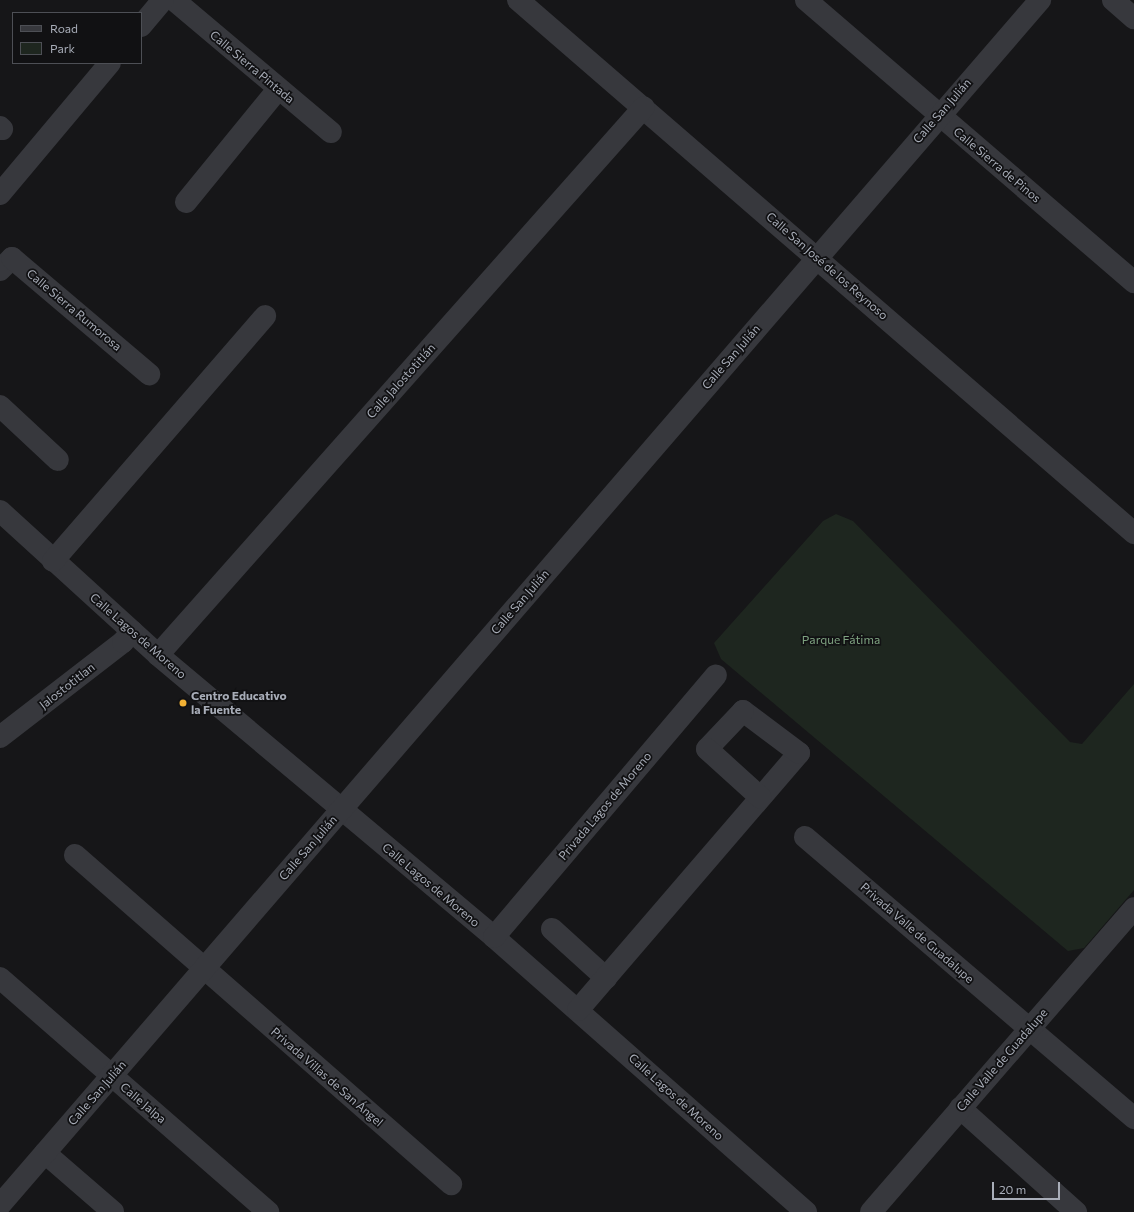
<!DOCTYPE html>
<html>
<head>
<meta charset="utf-8">
<style>
	body { margin:0 }
	#map { position:relative; width:1134px; height:1212px; overflow:hidden; background:#161618; font-family:Commissioner,sans-serif }
	div>[style] { position:absolute }
	.green>* { inset:0; background:#1e261f }
	.minor>* { height:22px; margin:-11px; padding:0 11px; transform-origin:11px; border-radius:11px; background:#37383d }
	.dots>* { width:11px; height:11px; translate:-50% -50%; box-sizing:border-box; border:2px solid #111113; border-radius:50% }
	span { translate:-50% -50%; white-space:nowrap; text-align:center; line-height:1.15; -webkit-text-stroke:3.5px #111113; paint-order:stroke }
	.street-label { font-size:12px; color:#a8adb8 }
	.park-label { font-size:12px; color:#7fa381 }
	.poi-label { font-size:12px; color:#a8adb8; font-weight:700 }
	.left { translate:0 -50%; text-align:left }
	.legend { position:absolute; left:12px; top:12px; width:130px; height:52px; box-sizing:border-box; background:#111113; border:1px solid #4d4f55; margin:0; padding:5px 7px; list-style:none; font-size:12px; color:#a8adb8 }
	.legend li { display:flex; align-items:center; gap:8px; height:20px }
	.legend b { width:20px; border:1px solid #4d4f55 }
	.scale { position:absolute; left:992px; top:1182px; width:68px; height:18px; box-sizing:border-box; border:2px solid #a8adb8; border-top:0; padding-left:5px; font-size:12px; line-height:14px; white-space:nowrap; color:#a8adb8; -webkit-text-stroke:3px #111113; paint-order:stroke }
</style>
</head>
<body>
<div id="map">
	<div class="green">
		<i style="clip-path:polygon(836px 514px,853px 521px,1070px 742px,1082px 744px,1134px 684px,1134px 890px,1084px 948px,1068px 951px,721px 659px,714px 643px,823px 521px)"></i>
	</div>
	<div class="minor">
		<i style="left:174px;top:0;width:205px;rotate:40.1deg"></i>
		<i style="left:518px;top:0;width:815px;rotate:40.87deg"></i>
		<i style="left:806px;top:0;width:433px;rotate:40.7deg"></i>
		<i style="left:1113px;top:0;width:28px;rotate:41deg"></i>
		<i style="left:141px;top:26px;width:34px;rotate:-50deg"></i>
		<i style="left:0;top:127px;width:3px;rotate:45deg"></i>
		<i style="left:0;top:194px;width:171px;rotate:-50deg"></i>
		<i style="left:186px;top:202px;width:146px;rotate:-50.8deg"></i>
		<i style="left:0;top:270px;width:17px;rotate:-45deg"></i>
		<i style="left:12px;top:258px;width:180px;rotate:40.3deg"></i>
		<i style="left:0;top:406px;width:79px;rotate:43deg"></i>
		<i style="left:0;top:511px;width:214px;rotate:42.3deg"></i>
		<i style="left:158px;top:655px;width:439px;rotate:40deg"></i>
		<i style="left:494px;top:937px;width:416px;rotate:41.4deg"></i>
		<i style="left:53px;top:561px;width:324px;rotate:-49.1deg"></i>
		<i style="left:158px;top:655px;width:732px;rotate:-48.43deg"></i>
		<i style="left:0;top:737px;width:155px;rotate:-37.7deg"></i>
		<i style="left:123px;top:642px;width:14px;rotate:-51deg"></i>
		<i style="left:805px;top:837px;width:433px;rotate:40.5deg"></i>
		<i style="left:75px;top:855px;width:500px;rotate:41.2deg"></i>
		<i style="left:552px;top:929px;width:73px;rotate:42.2deg"></i>
		<i style="left:494px;top:937px;width:343px;rotate:-49.7deg"></i>
		<i style="left:0;top:978px;width:356px;rotate:41.1deg"></i>
		<i style="left:578px;top:1010px;width:339px;rotate:-49.3deg"></i>
		<i style="left:799px;top:753px;width:70px;rotate:-143.1deg"></i>
		<i style="left:743px;top:711px;width:52px;rotate:133.5deg"></i>
		<i style="left:707px;top:749px;width:72px;rotate:42.2deg"></i>
		<i style="left:960px;top:1108px;width:156px;rotate:41.9deg"></i>
		<i style="left:45px;top:1153px;width:90px;rotate:40.9deg"></i>
		<i style="left:0;top:1205px;width:1592px;rotate:-49.2deg"></i>
		<i style="left:871px;top:1212px;width:402px;rotate:-49.1deg"></i>
	</div>
	<div class="dots">
		<i style="left:183px;top:703px;background:#f2b134"></i>
	</div>
	<div class="street-label">
		<span style="left:252px;top:67px;rotate:40deg">Calle Sierra Pintada</span>
		<span style="left:942px;top:111px;rotate:-49deg">Calle San Julián</span>
		<span style="left:997px;top:165px;rotate:40deg">Calle Sierra de Pinos</span>
		<span style="left:827px;top:266px;rotate:41deg">Calle San José de los Reynoso</span>
		<span style="left:74px;top:310px;rotate:40deg">Calle Sierra Rumorosa</span>
		<span style="left:731px;top:357px;rotate:-49deg">Calle San Julián</span>
		<span style="left:401px;top:381px;rotate:-48deg">Calle Jalostotitlán</span>
		<span style="left:520px;top:602px;rotate:-49deg">Calle San Julián</span>
		<span style="left:138px;top:636px;rotate:41deg">Calle Lagos de Moreno</span>
		<span style="left:67px;top:686px;rotate:-38deg">Jalostotitlan</span>
		<span style="left:605px;top:806px;rotate:-50deg">Privada Lagos de Moreno</span>
		<span style="left:308px;top:848px;rotate:-49deg">Calle San Julián</span>
		<span style="left:431px;top:885px;rotate:40deg">Calle Lagos de Moreno</span>
		<span style="left:917px;top:933px;rotate:41deg">Privada Valle de Guadalupe</span>
		<span style="left:1002px;top:1060px;rotate:-49deg">Calle Valle de Guadalupe</span>
		<span style="left:327px;top:1077px;rotate:41deg">Privada Villas de San Ángel</span>
		<span style="left:97px;top:1093px;rotate:-49deg">Calle San Julián</span>
		<span style="left:676px;top:1097px;rotate:42deg">Calle Lagos de Moreno</span>
		<span style="left:143px;top:1103px;rotate:40deg">Calle Jalpa</span>
	</div>
	<div class="park-label">
		<span style="left:841px;top:640px">Parque Fátima</span>
	</div>
	<div class="poi-label">
		<span class="left" style="left:191px;top:703px">Centro Educativo<br>la Fuente</span>
	</div>
	<ul class="legend">
	<li><b style="height:5px;background:#37383d"></b>Road</li>
	<li><b style="height:11px;background:#1e261f"></b>Park</li>
	</ul>
	<div class="scale">20 m</div>
</div>
</body>
</html>
